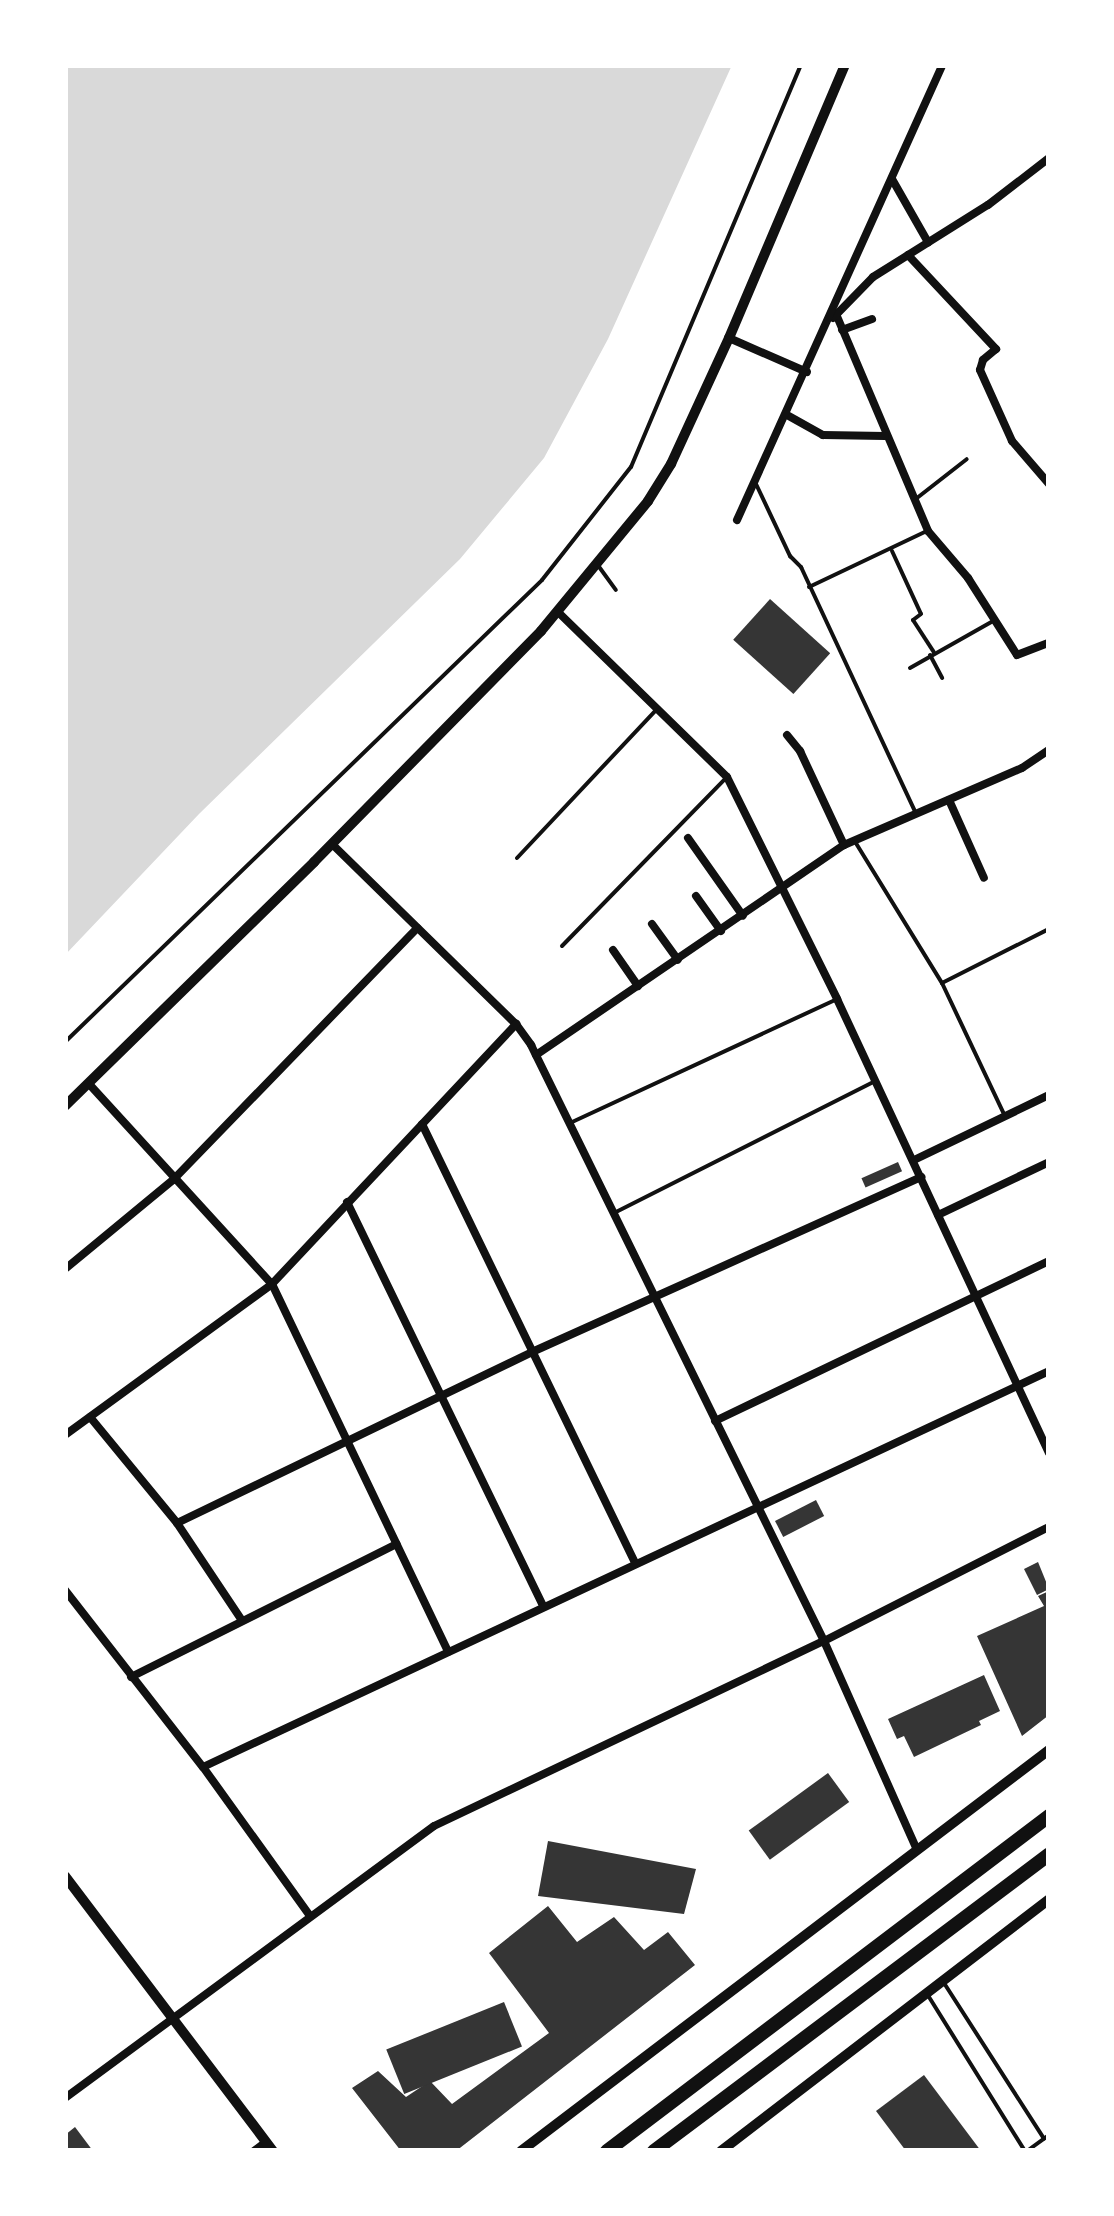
<!DOCTYPE html>
<html>
<head>
<meta charset="utf-8">
<style>
	body { margin:0 }
	#map { position:relative; width:1114px; height:2216px; overflow:hidden; background:#fff; font-family:Inter,sans-serif }
	div>[style] { position:absolute }
	.water>* { inset:0; background:#d9d9d9 }
	.building>* { inset:0; background:#353535; transform-origin:0 0 }
	.path>* { height:4px; margin:-2px; padding:0 2px; transform-origin:2px; border-radius:2px; background:#111 }
	.service>* { height:4px; margin:-2px; padding:0 2px; transform-origin:2px; border-radius:2px; background:#111 }
	.minor>* { height:8px; margin:-4px; padding:0 4px; transform-origin:4px; border-radius:4px; background:#111 }
	.tertiary>* { height:10px; margin:-5px; padding:0 5px; transform-origin:5px; border-radius:5px; background:#111 }
	.trunk>* { height:14px; margin:-7px; padding:0 7px; transform-origin:7px; border-radius:7px; background:#111 }
	span { translate:-50% -50%; white-space:nowrap; text-align:center; line-height:1.15; -webkit-text-stroke:8px #fff; paint-order:stroke }
	.frame { position:absolute; inset:0; border:68px solid #fff; pointer-events:none }
</style>
</head>
<body>
<div id="map">
	<div class="water">
		<i style="clip-path:polygon(65px 65px,732px 65px,608px 339px,544px 458px,460px 559px,199px 814px,65px 955px)"></i>
	</div>
	<div class="building">
		<i style="left:770px;top:599px;width:81px;height:55px;rotate:42deg"></i>
		<i style="left:898px;top:1162px;width:10px;height:40px;rotate:66deg"></i>
		<i style="left:816px;top:1500px;width:18px;height:46px;rotate:63deg"></i>
		<i style="clip-path:polygon(1038px 1562px,1049px 1589px,1037px 1595px,1024px 1569px)"></i>
		<i style="clip-path:polygon(1049px 1591px,1049px 1715px,1022px 1736px,977px 1636px,1044px 1606px,1038px 1596px)"></i>
		<i style="clip-path:polygon(984px 1675px,1000px 1711px,979px 1721px,981px 1725px,914px 1757px,904px 1736px,897px 1739px,888px 1719px)"></i>
		<i style="left:828px;top:1773px;width:36px;height:98px;rotate:54deg"></i>
		<i style="clip-path:polygon(548px 1841px,696px 1869px,684px 1914px,538px 1896px)"></i>
		<i style="clip-path:polygon(548px 1906px,577px 1942px,614px 1917px,644px 1950px,668px 1932px,695px 1965px,456px 2151px,401px 2151px,352px 2088px,378px 2071px,406px 2097px,430px 2081px,452px 2104px,549px 2033px,489px 1953px)"></i>
		<i style="left:504px;top:2002px;width:48px;height:127px;rotate:68deg"></i>
		<i style="clip-path:polygon(924px 2075px,981px 2151px,906px 2151px,876px 2111px)"></i>
		<i style="clip-path:polygon(75px 2127px,93px 2151px,65px 2151px,65px 2135px)"></i>
	</div>
	<div class="path">
		<i style="left:65px;top:1042px;width:664px;rotate:-44.08deg"></i>
		<i style="left:542px;top:580px;width:144px;rotate:-51.8deg"></i>
		<i style="left:631px;top:467px;width:436px;rotate:-67.1deg"></i>
	</div>
	<div class="service">
		<i style="left:756px;top:484px;width:80px;rotate:64.7deg"></i>
		<i style="left:790px;top:556px;width:16px;rotate:45deg"></i>
		<i style="left:801px;top:567px;width:270px;rotate:65deg"></i>
		<i style="left:917px;top:498px;width:63px;rotate:-38deg"></i>
		<i style="left:892px;top:551px;width:69px;rotate:65.3deg"></i>
		<i style="left:921px;top:614px;width:10px;rotate:143deg"></i>
		<i style="left:913px;top:620px;width:38px;rotate:57deg"></i>
		<i style="left:597px;top:564px;width:32px;rotate:54deg"></i>
		<i style="left:809px;top:587px;width:131px;rotate:-25.4deg"></i>
		<i style="left:930px;top:655px;width:26px;rotate:62deg"></i>
		<i style="left:910px;top:668px;width:98px;rotate:-29.5deg"></i>
		<i style="left:854px;top:840px;width:168px;rotate:58.4deg"></i>
		<i style="left:942px;top:983px;width:147px;rotate:64.7deg"></i>
		<i style="left:517px;top:858px;width:203px;rotate:-46.8deg"></i>
		<i style="left:562px;top:946px;width:236px;rotate:-45.7deg"></i>
		<i style="left:942px;top:983px;width:120px;rotate:-26.8deg"></i>
		<i style="left:570px;top:1123px;width:294px;rotate:-24.9deg"></i>
		<i style="left:616px;top:1212px;width:290px;rotate:-26.8deg"></i>
		<i style="left:944px;top:1983px;width:185px;rotate:57.3deg"></i>
		<i style="left:929px;top:1997px;width:181px;rotate:58.1deg"></i>
		<i style="left:1027px;top:2151px;width:27px;rotate:-36deg"></i>
	</div>
	<div class="minor">
		<i style="left:892px;top:179px;width:73px;rotate:60.3deg"></i>
		<i style="left:908px;top:255px;width:129px;rotate:46.9deg"></i>
		<i style="left:996px;top:349px;width:17px;rotate:140deg"></i>
		<i style="left:983px;top:360px;width:10px;rotate:107deg"></i>
		<i style="left:980px;top:370px;width:78px;rotate:65.7deg"></i>
		<i style="left:1012px;top:441px;width:57px;rotate:49.3deg"></i>
		<i style="left:836px;top:314px;width:236px;rotate:67deg"></i>
		<i style="left:928px;top:531px;width:62px;rotate:49.6deg"></i>
		<i style="left:968px;top:578px;width:91px;rotate:57.5deg"></i>
		<i style="left:1017px;top:655px;width:34px;rotate:-21deg"></i>
		<i style="left:833px;top:318px;width:57px;rotate:-45.7deg"></i>
		<i style="left:873px;top:277px;width:136px;rotate:-32.1deg"></i>
		<i style="left:988px;top:205px;width:77px;rotate:-37.6deg"></i>
		<i style="left:842px;top:330px;width:32px;rotate:-20deg"></i>
		<i style="left:729px;top:338px;width:85px;rotate:23.6deg"></i>
		<i style="left:787px;top:415px;width:41px;rotate:29.1deg"></i>
		<i style="left:823px;top:435px;width:62px;rotate:0.9deg"></i>
		<i style="left:737px;top:520px;width:499px;rotate:-65.7deg"></i>
		<i style="left:558px;top:612px;width:236px;rotate:44.3deg"></i>
		<i style="left:727px;top:777px;width:248px;rotate:63.6deg"></i>
		<i style="left:837px;top:999px;width:501px;rotate:64.97deg"></i>
		<i style="left:787px;top:735px;width:21px;rotate:51deg"></i>
		<i style="left:800px;top:751px;width:104px;rotate:64.9deg"></i>
		<i style="left:949px;top:800px;width:85px;rotate:65.8deg"></i>
		<i style="left:688px;top:838px;width:95px;rotate:54.8deg"></i>
		<i style="left:332px;top:844px;width:257px;rotate:44.4deg"></i>
		<i style="left:516px;top:1024px;width:26px;rotate:54deg"></i>
		<i style="left:531px;top:1045px;width:664px;rotate:63.82deg"></i>
		<i style="left:824px;top:1641px;width:227px;rotate:66deg"></i>
		<i style="left:696px;top:896px;width:43px;rotate:54.5deg"></i>
		<i style="left:652px;top:924px;width:44px;rotate:54.2deg"></i>
		<i style="left:613px;top:950px;width:44px;rotate:55.2deg"></i>
		<i style="left:536px;top:1055px;width:373px;rotate:-34.3deg"></i>
		<i style="left:844px;top:845px;width:194px;rotate:-23.4deg"></i>
		<i style="left:1022px;top:768px;width:32px;rotate:-34deg"></i>
		<i style="left:90px;top:1085px;width:270px;rotate:47.6deg"></i>
		<i style="left:272px;top:1284px;width:408px;rotate:64.4deg"></i>
		<i style="left:422px;top:1124px;width:488px;rotate:64.1deg"></i>
		<i style="left:914px;top:1160px;width:150px;rotate:-25.7deg"></i>
		<i style="left:347px;top:1202px;width:449px;rotate:64.1deg"></i>
		<i style="left:938px;top:1215px;width:123px;rotate:-25.5deg"></i>
		<i style="left:65px;top:1269px;width:140px;rotate:-39.5deg"></i>
		<i style="left:173px;top:1180px;width:351px;rotate:-45.9deg"></i>
		<i style="left:90px;top:1417px;width:137px;rotate:50.6deg"></i>
		<i style="left:177px;top:1523px;width:115px;rotate:56.3deg"></i>
		<i style="left:715px;top:1421px;width:370px;rotate:-25.6deg"></i>
		<i style="left:65px;top:1435px;width:256px;rotate:-36.1deg"></i>
		<i style="left:272px;top:1284px;width:357px;rotate:-46.8deg"></i>
		<i style="left:177px;top:1523px;width:394px;rotate:-25.7deg"></i>
		<i style="left:532px;top:1352px;width:427px;rotate:-24.2deg"></i>
		<i style="left:65px;top:1590px;width:224px;rotate:52.1deg"></i>
		<i style="left:203px;top:1767px;width:183px;rotate:54.3deg"></i>
		<i style="left:131px;top:1677px;width:297px;rotate:-26.6deg"></i>
		<i style="left:203px;top:1767px;width:934px;rotate:-25.08deg"></i>
		<i style="left:65px;top:2098px;width:458px;rotate:-36.4deg"></i>
		<i style="left:434px;top:1826px;width:432px;rotate:-25.4deg"></i>
		<i style="left:824px;top:1641px;width:252px;rotate:-26.9deg"></i>
		<i style="left:254px;top:2151px;width:15px;rotate:-37deg"></i>
	</div>
	<div class="tertiary">
		<i style="left:65px;top:1106px;width:349px;rotate:-44.4deg"></i>
		<i style="left:314px;top:862px;width:324px;rotate:-45.5deg"></i>
		<i style="left:541px;top:631px;width:168px;rotate:-50.5deg"></i>
		<i style="left:648px;top:501px;width:44px;rotate:-58.1deg"></i>
		<i style="left:671px;top:464px;width:139px;rotate:-65.3deg"></i>
		<i style="left:729px;top:338px;width:297px;rotate:-67deg"></i>
		<i style="left:65px;top:1876px;width:345px;rotate:52.9deg"></i>
		<i style="left:521px;top:2151px;width:663px;rotate:-37.22deg"></i>
		<i style="left:721px;top:2151px;width:414px;rotate:-37.5deg"></i>
	</div>
	<div class="trunk">
		<i style="left:607px;top:2151px;width:555px;rotate:-37.16deg"></i>
		<i style="left:654px;top:2151px;width:494px;rotate:-36.9deg"></i>
	</div>
	<div class="frame"></div>
</div>
</body>
</html>
